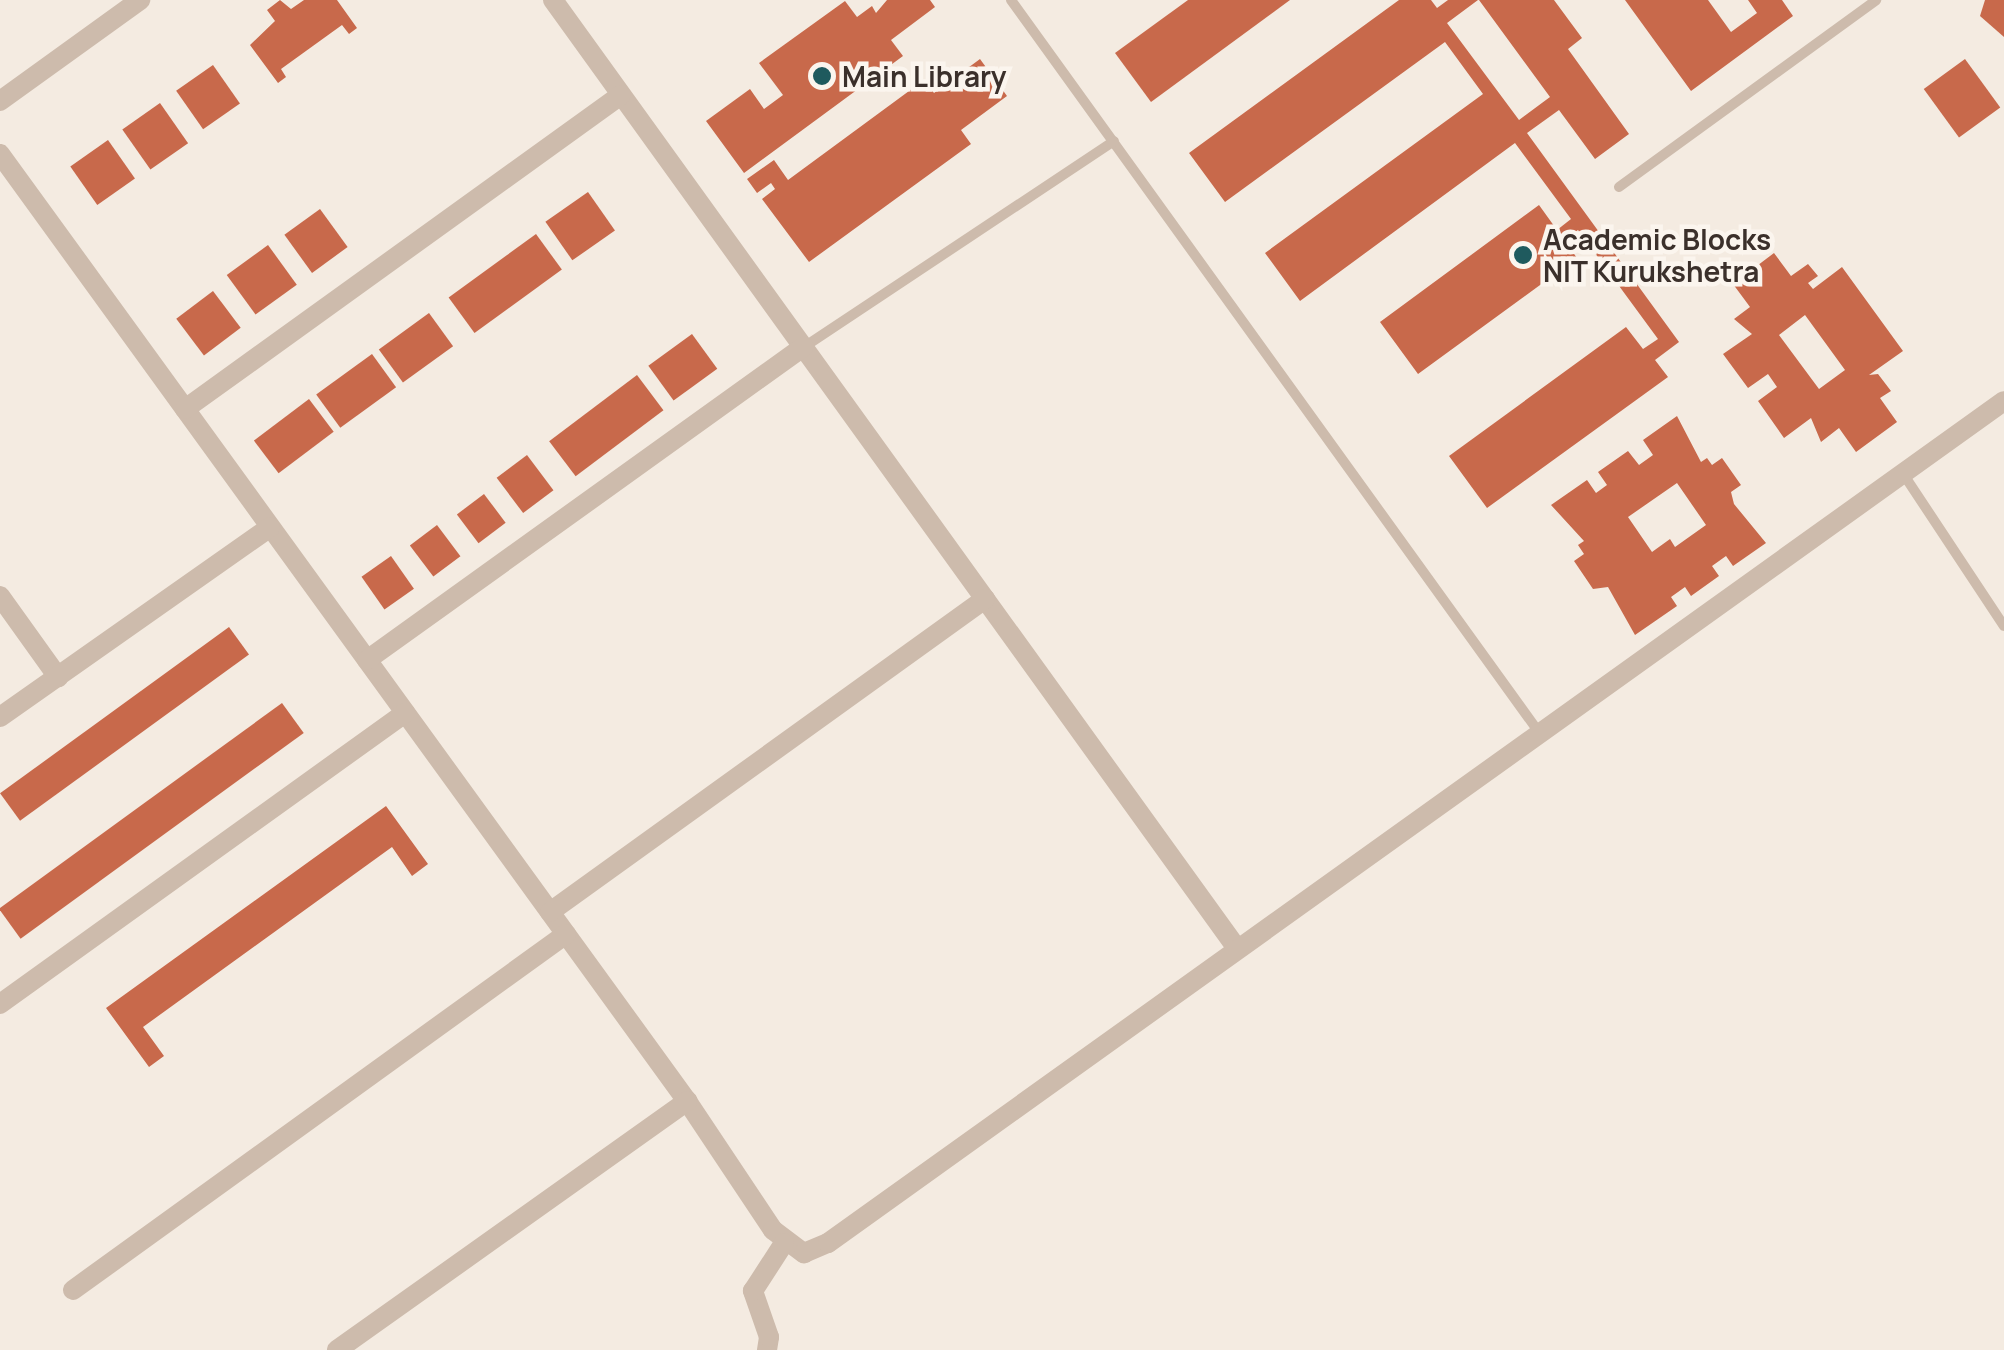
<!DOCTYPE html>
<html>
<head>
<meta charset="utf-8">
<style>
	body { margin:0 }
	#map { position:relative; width:2004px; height:1350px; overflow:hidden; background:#f4ebe1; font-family:Manrope,sans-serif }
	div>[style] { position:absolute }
	.building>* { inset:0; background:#c8694b; transform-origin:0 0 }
	.lane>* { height:10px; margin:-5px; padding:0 5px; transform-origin:5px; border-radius:5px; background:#cdbbac }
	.street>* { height:20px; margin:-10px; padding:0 10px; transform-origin:10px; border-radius:10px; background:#cdbbac }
	.dots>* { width:28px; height:28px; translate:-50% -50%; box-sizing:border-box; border:5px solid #fbf5ee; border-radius:50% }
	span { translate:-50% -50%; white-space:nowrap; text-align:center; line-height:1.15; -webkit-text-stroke:9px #fbf5ee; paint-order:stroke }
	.poi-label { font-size:28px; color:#3b302b; font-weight:700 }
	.left { translate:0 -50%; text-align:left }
</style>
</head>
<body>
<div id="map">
	<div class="building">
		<i style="clip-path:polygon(280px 0,291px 9px,304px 0,337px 0,357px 28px,349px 34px,342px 25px,281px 69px,286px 77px,278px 83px,250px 45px,275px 21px,267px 10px)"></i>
		<i style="clip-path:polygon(887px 0,930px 0,935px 7px,891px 40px,903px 56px,744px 173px,706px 121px,750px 89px,764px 109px,783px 95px,759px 63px,845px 1px,857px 17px,872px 6px,876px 13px)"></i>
		<i style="clip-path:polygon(1188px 0,1290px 0,1151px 102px,1115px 53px)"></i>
		<i style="clip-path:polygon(1399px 0,1431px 0,1437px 8px,1448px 0,1478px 0,1447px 23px,1519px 120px,1550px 97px,1479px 0,1554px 0,1582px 38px,1568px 49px,1629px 134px,1595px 159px,1559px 110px,1527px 133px,1679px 342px,1655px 360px,1668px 377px,1487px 508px,1449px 456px,1626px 327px,1643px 349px,1658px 339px,1578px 230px,1564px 240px,1577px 258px,1418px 374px,1380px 322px,1539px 205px,1557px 230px,1571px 219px,1515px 143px,1300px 301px,1265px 253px,1483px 94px,1445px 42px,1225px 202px,1189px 153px)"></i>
		<i style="clip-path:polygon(1625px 0,1708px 0,1731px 32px,1757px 13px,1748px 0,1782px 0,1793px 16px,1691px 91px)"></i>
		<i style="clip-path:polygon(1985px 0,2004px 0,2004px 37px,1980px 16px)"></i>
		<i style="clip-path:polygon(980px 59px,1007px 96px,961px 130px,971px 144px,809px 262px,762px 199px,775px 189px,771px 183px,757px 193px,747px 179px,774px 160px,788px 180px,924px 80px,934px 93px)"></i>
		<i style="left:1965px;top:59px;width:60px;height:51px;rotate:54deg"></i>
		<i style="left:213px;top:65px;width:47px;height:45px;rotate:55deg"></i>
		<i style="left:160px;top:103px;width:49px;height:46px;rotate:55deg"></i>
		<i style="left:108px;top:140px;width:47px;height:46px;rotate:55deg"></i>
		<i style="left:588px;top:192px;width:47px;height:52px;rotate:55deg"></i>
		<i style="left:320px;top:209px;width:47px;height:44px;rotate:54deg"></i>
		<i style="left:536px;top:234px;width:44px;height:108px;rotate:54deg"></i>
		<i style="left:268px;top:245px;width:49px;height:51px;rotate:54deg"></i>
		<i style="clip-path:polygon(evenodd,1774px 253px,1791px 276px,1808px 264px,1818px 276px,1808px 283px,1813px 289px,1842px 267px,1903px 351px,1869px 375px,1878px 374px,1891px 391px,1880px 398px,1897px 422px,1856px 452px,1839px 428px,1821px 442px,1811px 418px,1784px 438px,1758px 401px,1777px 387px,1768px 374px,1748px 388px,1723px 354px,1752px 334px,1734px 319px,1750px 307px,1733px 284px,1774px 253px,1805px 315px,1845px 370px,1819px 389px,1779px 335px,1805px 315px)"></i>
		<i style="left:213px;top:291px;width:46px;height:46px;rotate:53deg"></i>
		<i style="left:429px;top:313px;width:41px;height:62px;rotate:54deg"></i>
		<i style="left:692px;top:334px;width:43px;height:54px;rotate:54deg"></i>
		<i style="left:372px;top:354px;width:41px;height:69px;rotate:54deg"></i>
		<i style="left:637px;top:375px;width:44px;height:110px;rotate:53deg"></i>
		<i style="left:309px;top:399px;width:41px;height:69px;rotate:53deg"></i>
		<i style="clip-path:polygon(evenodd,1677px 416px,1701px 462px,1707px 458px,1712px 465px,1722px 458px,1741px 485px,1731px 492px,1734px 504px,1766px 543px,1733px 566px,1726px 556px,1712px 566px,1719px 576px,1691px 596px,1685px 587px,1671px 597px,1677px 606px,1635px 635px,1608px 587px,1593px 589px,1574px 561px,1584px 554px,1578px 545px,1584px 541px,1551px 505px,1587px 480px,1596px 493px,1607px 485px,1598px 472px,1628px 451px,1639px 465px,1653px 455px,1643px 440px,1677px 416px,1677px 483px,1706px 525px,1675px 547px,1670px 539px,1652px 552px,1628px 517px,1677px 483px)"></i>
		<i style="left:527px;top:455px;width:44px;height:38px;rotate:53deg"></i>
		<i style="left:484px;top:494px;width:36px;height:34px;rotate:53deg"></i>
		<i style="left:437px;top:525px;width:39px;height:34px;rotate:53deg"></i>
		<i style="left:391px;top:556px;width:40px;height:36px;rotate:55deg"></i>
		<i style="left:229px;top:627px;width:34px;height:283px;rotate:54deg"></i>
		<i style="left:282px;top:703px;width:37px;height:350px;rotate:54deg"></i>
		<i style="clip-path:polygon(386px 806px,428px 864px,412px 876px,392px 847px,143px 1027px,164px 1056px,149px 1067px,106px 1008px)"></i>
	</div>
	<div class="lane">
		<i style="left:1011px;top:0;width:901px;rotate:54.21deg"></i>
		<i style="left:1619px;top:187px;width:318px;rotate:-36deg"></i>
		<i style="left:804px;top:347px;width:372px;rotate:-33.6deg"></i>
		<i style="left:1904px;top:475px;width:181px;rotate:56.5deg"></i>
	</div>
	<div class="street">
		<i style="left:553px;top:0;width:1168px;rotate:54.2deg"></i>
		<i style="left:0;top:101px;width:173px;rotate:-35.8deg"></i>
		<i style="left:0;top:154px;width:1170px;rotate:54.04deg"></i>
		<i style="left:687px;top:1101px;width:155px;rotate:56.3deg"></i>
		<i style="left:773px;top:1230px;width:39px;rotate:37deg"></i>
		<i style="left:804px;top:1253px;width:26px;rotate:-23deg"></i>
		<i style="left:828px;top:1243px;width:1446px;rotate:-35.6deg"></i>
		<i style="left:185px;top:409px;width:537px;rotate:-35.76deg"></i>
		<i style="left:0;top:596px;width:100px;rotate:54.4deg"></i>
		<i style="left:367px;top:660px;width:537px;rotate:-35.67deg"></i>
		<i style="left:0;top:717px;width:330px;rotate:-35.1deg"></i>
		<i style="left:550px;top:912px;width:536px;rotate:-35.74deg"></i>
		<i style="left:0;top:1004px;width:499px;rotate:-35.7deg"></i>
		<i style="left:73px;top:1290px;width:608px;rotate:-35.83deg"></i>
		<i style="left:337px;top:1350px;width:430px;rotate:-35.4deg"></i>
		<i style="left:767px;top:1350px;width:13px;rotate:-81deg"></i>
		<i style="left:769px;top:1337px;width:49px;rotate:-109.2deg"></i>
		<i style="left:753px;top:1291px;width:57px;rotate:-57.1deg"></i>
	</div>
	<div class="dots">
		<i style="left:822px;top:76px;background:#1f5a5e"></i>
		<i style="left:1523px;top:255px;background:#1f5a5e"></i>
	</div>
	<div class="poi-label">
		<span class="left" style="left:842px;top:76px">Main Library</span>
		<span class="left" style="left:1543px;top:255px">Academic Blocks<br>NIT Kurukshetra</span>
	</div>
</div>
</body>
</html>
